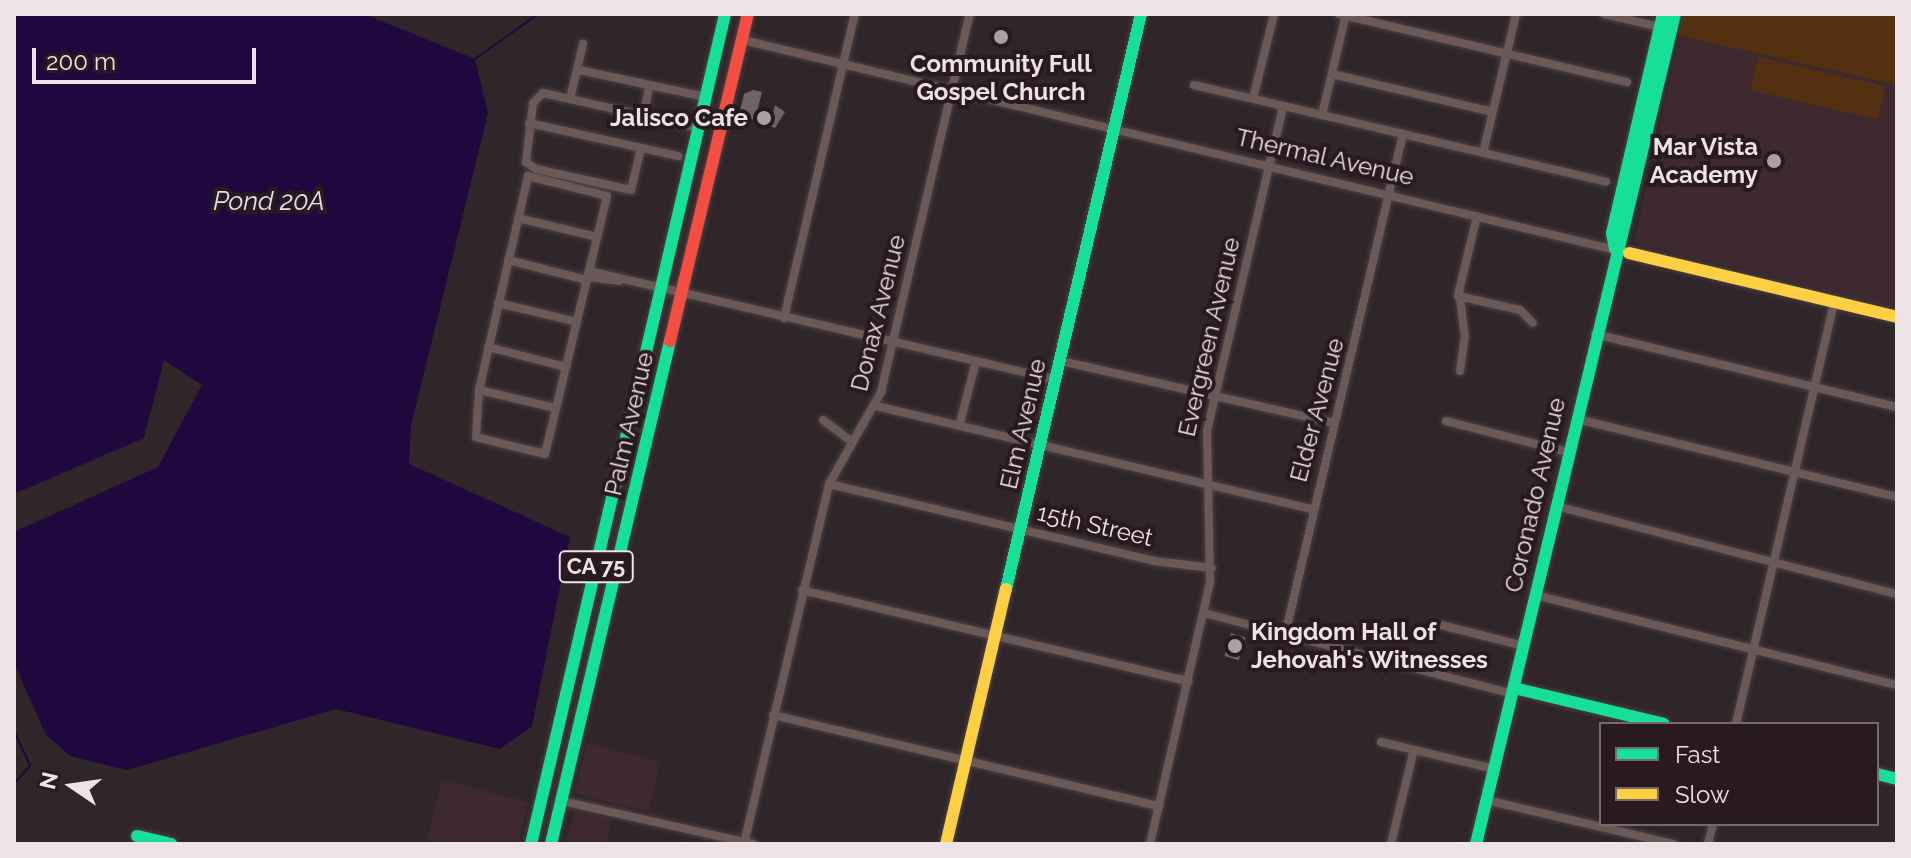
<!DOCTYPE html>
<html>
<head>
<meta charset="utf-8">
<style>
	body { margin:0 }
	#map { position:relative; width:1911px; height:858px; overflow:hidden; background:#302629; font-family:Raleway,sans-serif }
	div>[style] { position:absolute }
	.built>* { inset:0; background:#3d292f; transform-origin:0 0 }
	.green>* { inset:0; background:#53300f; transform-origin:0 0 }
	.water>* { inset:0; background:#20073d }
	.stream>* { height:2px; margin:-1px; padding:0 1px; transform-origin:1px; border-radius:1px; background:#20073d }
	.building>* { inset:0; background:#6b6568; transform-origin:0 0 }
	.roads { filter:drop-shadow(0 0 2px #4a4144) drop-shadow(0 0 2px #4a4144) }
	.street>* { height:8px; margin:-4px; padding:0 4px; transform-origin:4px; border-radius:4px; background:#6b5957 }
	.fast>* { height:12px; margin:-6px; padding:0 6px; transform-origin:6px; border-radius:6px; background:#16e098 }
	.slow>* { height:12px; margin:-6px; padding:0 6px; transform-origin:6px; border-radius:6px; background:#ffcf43 }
	.jam>* { height:12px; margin:-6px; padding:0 6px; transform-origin:6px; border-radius:6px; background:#f24e42 }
	.dots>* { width:22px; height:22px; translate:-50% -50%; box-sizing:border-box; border:4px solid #291a1f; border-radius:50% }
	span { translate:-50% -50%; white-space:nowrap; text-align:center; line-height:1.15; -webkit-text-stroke:8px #291a1f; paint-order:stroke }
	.shield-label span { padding:2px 6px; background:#291a1f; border:2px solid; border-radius:6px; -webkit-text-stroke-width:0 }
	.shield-label { font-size:22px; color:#ede2e5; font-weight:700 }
	.poi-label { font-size:24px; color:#ede2e5; font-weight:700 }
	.right { translate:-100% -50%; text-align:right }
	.left { translate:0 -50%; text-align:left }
	.street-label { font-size:24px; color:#ede2e5 }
	.water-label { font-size:26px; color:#e3def2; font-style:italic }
	.frame { position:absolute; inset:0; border:16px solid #ede2e5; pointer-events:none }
	.legend { position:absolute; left:1599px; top:722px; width:280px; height:104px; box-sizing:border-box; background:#291a1f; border:2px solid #776a6e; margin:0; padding:10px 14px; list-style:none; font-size:24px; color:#ede2e5 }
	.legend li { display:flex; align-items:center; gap:16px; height:40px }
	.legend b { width:40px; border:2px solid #776a6e }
	.north { position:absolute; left:32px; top:746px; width:80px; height:80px; -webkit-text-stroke:6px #291a1f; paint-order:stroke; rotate:283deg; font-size:22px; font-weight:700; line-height:32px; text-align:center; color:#ede2e5 }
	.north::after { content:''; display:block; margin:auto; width:28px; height:36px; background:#ede2e5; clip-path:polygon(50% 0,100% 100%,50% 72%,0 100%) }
	.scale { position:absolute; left:32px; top:48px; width:224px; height:36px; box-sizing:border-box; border:4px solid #ede2e5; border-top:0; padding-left:10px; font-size:24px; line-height:28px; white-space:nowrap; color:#ede2e5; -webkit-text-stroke:6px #291a1f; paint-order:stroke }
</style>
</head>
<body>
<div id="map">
	<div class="built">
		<i style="clip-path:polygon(1680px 35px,1894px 85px,1897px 77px,1897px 308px,1634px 243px)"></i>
		<i style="left:587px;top:743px;width:76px;height:52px;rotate:14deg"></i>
		<i style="clip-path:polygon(442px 780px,528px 802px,518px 842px,426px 844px)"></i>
		<i style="clip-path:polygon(575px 812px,612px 820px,606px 844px,564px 844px)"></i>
	</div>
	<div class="green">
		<i style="clip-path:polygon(1683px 14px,1897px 14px,1895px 85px,1678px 35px)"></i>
		<i style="left:1758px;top:57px;width:131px;height:34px;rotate:13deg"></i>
	</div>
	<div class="water">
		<i style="clip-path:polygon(14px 14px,364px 14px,475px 59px,488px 113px,411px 426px,409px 464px,570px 537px,532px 726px,500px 749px,336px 709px,127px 770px,70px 756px,46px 735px,14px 663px,14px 532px,158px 467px,202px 385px,164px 360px,144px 438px,14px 494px)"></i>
	</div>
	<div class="stream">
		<i style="left:475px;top:59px;width:77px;rotate:-35.5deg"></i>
		<i style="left:14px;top:731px;width:38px;rotate:65deg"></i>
		<i style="left:30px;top:766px;width:24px;rotate:132deg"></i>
	</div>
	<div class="building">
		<i style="clip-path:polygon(753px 90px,762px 92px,757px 112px,772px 116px,775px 105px,785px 112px,775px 128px,739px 114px,744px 94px)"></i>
		<i style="left:1231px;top:633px;width:15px;height:24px;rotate:16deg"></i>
	</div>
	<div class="roads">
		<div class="street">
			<i style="left:1339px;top:14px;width:296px;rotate:13.3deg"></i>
			<i style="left:1604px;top:14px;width:57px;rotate:13.1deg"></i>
			<i style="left:743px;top:40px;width:898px;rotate:13.53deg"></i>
			<i style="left:579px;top:70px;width:130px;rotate:12deg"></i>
			<i style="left:1332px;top:74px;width:165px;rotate:13.3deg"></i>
			<i style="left:1194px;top:85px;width:423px;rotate:13.2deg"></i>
			<i style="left:570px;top:99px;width:57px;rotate:-76.7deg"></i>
			<i style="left:1253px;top:99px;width:88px;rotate:-76.1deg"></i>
			<i style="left:644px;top:115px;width:28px;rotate:-80deg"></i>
			<i style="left:1322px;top:115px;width:104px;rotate:-76.6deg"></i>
			<i style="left:529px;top:123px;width:153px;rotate:12.5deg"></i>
			<i style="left:641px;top:148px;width:43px;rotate:103.4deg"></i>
			<i style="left:631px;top:190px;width:97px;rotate:-167.5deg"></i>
			<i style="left:536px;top:169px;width:12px;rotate:-145deg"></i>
			<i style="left:526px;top:162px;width:59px;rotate:-83.2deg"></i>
			<i style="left:533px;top:103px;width:14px;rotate:-45deg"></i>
			<i style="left:543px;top:93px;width:161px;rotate:12.6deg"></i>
			<i style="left:1483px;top:153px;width:143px;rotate:-76.6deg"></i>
			<i style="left:528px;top:176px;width:81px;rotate:14.2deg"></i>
			<i style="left:607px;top:196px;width:265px;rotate:103.5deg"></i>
			<i style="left:545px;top:454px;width:71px;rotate:-166.2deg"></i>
			<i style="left:476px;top:437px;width:47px;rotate:-86.3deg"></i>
			<i style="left:479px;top:390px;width:220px;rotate:-77.1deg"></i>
			<i style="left:518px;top:218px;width:81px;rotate:13.5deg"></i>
			<i style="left:508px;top:260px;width:81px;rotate:14.2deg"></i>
			<i style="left:589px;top:271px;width:480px;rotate:13.1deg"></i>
			<i style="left:588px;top:277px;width:31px;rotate:7deg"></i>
			<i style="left:1458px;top:296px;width:64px;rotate:12.7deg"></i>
			<i style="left:1520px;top:310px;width:18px;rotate:45deg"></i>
			<i style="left:498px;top:303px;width:81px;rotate:13.5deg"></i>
			<i style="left:784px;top:318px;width:312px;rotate:-76.9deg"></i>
			<i style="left:1595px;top:334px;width:311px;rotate:13.6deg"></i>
			<i style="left:488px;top:347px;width:81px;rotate:14.4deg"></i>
			<i style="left:1061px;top:361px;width:280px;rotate:12.8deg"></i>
			<i style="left:1460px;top:371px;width:34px;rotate:-82deg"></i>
			<i style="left:1465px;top:337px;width:46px;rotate:-97.4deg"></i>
			<i style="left:1459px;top:291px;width:77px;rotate:-76.5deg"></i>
			<i style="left:479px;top:390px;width:79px;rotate:13.2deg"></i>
			<i style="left:876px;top:406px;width:448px;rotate:13.3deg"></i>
			<i style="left:1577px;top:419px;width:329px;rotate:13.7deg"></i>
			<i style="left:823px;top:420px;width:35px;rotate:37deg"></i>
			<i style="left:1446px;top:421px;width:126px;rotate:14.3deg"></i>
			<i style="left:960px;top:423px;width:64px;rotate:-75.5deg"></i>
			<i style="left:829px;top:484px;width:334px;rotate:13.3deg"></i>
			<i style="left:1154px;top:561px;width:58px;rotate:6.9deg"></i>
			<i style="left:1556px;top:506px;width:352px;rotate:14.5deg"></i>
			<i style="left:802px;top:590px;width:397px;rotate:13.3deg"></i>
			<i style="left:1535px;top:595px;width:373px;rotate:14deg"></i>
			<i style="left:1204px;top:613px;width:318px;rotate:14.7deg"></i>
			<i style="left:1441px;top:625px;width:86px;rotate:14.2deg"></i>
			<i style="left:1285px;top:635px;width:515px;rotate:-76.75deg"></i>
			<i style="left:773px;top:715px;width:397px;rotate:13.3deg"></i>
			<i style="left:1736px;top:724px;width:433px;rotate:-76.9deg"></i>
			<i style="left:1381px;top:742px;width:116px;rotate:13.4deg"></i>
			<i style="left:1486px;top:800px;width:193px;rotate:13.2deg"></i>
			<i style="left:562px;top:801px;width:196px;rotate:12.7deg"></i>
			<i style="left:744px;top:844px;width:370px;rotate:-76.7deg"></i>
			<i style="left:829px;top:484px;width:106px;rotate:-60.5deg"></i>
			<i style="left:881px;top:392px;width:388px;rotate:-76.8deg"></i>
			<i style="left:1150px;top:844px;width:269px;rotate:-77.1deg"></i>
			<i style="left:1210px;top:582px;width:151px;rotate:-91.1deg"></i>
			<i style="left:1207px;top:431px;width:334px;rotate:-76.8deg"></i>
			<i style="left:1391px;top:844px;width:97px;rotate:-76.3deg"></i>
			<i style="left:1708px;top:844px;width:21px;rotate:-76deg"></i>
		</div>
		<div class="fast">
			<i style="left:1615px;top:249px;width:16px;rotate:-101deg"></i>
			<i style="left:1612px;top:233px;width:225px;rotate:-76.9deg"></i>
			<i style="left:1006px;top:589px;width:591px;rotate:-76.79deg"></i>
			<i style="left:1514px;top:688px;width:154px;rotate:13.5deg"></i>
			<i style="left:1877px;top:774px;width:21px;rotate:14deg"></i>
			<i style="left:137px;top:836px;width:35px;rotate:13deg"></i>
			<i style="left:531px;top:844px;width:852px;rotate:-76.84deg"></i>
			<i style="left:551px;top:844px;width:517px;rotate:-76.69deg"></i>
			<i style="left:1476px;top:844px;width:854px;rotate:-76.52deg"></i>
		</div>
		<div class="slow">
			<i style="left:1629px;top:253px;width:276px;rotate:13.4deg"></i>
			<i style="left:946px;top:844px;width:262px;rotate:-76.8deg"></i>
		</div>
		<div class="jam">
			<i style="left:670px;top:341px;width:336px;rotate:-76.6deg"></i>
		</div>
	</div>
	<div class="dots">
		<i style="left:1001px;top:37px;background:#aba0a3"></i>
		<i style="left:764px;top:118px;background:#aba0a3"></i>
		<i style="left:1774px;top:161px;background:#aba0a3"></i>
		<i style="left:1235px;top:646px;background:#aba0a3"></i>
	</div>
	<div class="shield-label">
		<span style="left:596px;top:567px">CA 75</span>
	</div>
	<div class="poi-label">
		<span style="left:1001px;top:78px">Community Full<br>Gospel Church</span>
		<span class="right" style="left:748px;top:118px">Jalisco Cafe</span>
		<span class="right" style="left:1758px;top:161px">Mar Vista<br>Academy</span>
		<span class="left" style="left:1251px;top:646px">Kingdom Hall of<br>Jehovah's Witnesses</span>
	</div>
	<div class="street-label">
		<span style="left:1325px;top:157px;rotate:13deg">Thermal Avenue</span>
		<span style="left:878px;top:313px;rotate:-76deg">Donax Avenue</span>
		<span style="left:1209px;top:337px;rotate:-77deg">Evergreen Avenue</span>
		<span style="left:1317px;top:410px;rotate:-75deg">Elder Avenue</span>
		<span style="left:629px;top:424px;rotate:-77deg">Palm Avenue</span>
		<span style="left:1023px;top:424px;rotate:-77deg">Elm Avenue</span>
		<span style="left:1535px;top:495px;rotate:-77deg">Coronado Avenue</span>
		<span style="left:1095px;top:525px;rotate:13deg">15th Street</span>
	</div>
	<div class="water-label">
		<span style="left:269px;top:202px">Pond 20A</span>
	</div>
	<div class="frame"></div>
	<ul class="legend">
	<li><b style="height:10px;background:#16e098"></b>Fast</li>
	<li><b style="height:10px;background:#ffcf43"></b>Slow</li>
	</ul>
	<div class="north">N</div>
	<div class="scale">200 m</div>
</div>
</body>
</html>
